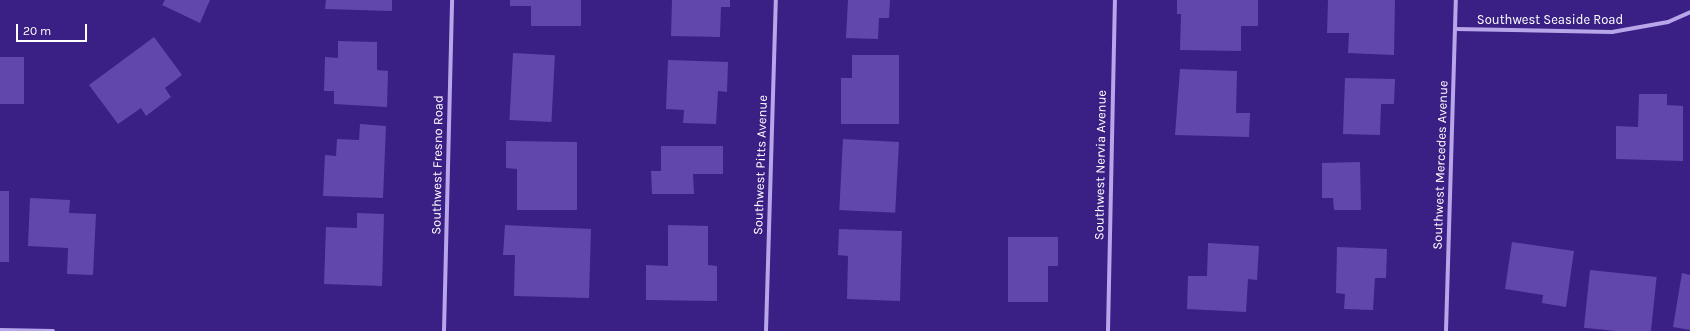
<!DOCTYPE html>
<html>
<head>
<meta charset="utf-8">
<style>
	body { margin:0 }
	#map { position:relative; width:1690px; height:331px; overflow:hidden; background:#3a1f84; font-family:Karla,sans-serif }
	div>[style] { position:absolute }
	.building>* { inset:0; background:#6147ac; transform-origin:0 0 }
	.minor>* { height:4px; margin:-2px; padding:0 2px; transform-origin:2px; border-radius:2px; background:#b7a6e9 }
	span { translate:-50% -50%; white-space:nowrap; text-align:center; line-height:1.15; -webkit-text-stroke:3px #3a1f84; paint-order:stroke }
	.street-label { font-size:13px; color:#fff }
	.scale { position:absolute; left:16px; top:24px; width:71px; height:18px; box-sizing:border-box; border:2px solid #fff; border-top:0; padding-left:5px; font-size:12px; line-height:14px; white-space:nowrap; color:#fff; -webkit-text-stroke:3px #3a1f84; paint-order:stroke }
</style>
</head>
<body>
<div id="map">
	<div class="building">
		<i style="clip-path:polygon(165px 0,210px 0,200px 23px,162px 5px)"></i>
		<i style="clip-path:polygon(326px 0,392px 0,392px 11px,325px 9px)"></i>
		<i style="clip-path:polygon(510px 0,581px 0,581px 26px,531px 26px,531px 6px,510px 6px)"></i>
		<i style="clip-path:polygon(672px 0,730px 0,730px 7px,721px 7px,720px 37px,671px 36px)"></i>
		<i style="clip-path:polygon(848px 0,890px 0,889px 18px,879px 18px,878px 39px,846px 38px)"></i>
		<i style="clip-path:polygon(1177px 0,1258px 0,1258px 26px,1241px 26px,1241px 51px,1180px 50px,1181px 14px,1177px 14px)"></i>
		<i style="clip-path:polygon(1328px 0,1395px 0,1394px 55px,1348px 53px,1349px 33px,1327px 33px)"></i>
		<i style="clip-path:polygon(154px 37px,182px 75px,165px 88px,171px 97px,146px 116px,141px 108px,118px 124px,89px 85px)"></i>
		<i style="clip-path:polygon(338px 41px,377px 42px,377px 70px,388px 71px,387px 107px,334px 104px,334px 91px,324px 91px,325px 57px,338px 58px)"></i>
		<i style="left:513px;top:53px;width:42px;height:67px;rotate:3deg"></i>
		<i style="clip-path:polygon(852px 55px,899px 55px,899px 124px,841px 124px,841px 78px,852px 78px)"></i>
		<i style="left:0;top:57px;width:24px;height:47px"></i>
		<i style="clip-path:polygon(668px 60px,728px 62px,727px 92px,718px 91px,716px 124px,683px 123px,684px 110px,666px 109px)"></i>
		<i style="clip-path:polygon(1180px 69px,1237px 71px,1236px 113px,1250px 113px,1249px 137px,1175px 135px)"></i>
		<i style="clip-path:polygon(1345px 78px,1395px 79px,1394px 104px,1381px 104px,1380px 135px,1343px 134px)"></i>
		<i style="clip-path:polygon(1639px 94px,1667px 94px,1667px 105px,1683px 106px,1683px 161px,1616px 159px,1616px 126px,1638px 127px)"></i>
		<i style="clip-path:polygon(360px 124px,386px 126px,383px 198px,323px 196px,325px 155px,336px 156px,337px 139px,359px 140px)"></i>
		<i style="left:843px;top:139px;width:56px;height:71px;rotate:3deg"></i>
		<i style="clip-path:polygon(506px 141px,577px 142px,577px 210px,517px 210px,517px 169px,506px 168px)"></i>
		<i style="clip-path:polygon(661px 146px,723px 146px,723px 174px,693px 174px,694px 194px,652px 194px,651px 171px,661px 171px)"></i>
		<i style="clip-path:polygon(1360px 162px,1361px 210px,1334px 210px,1333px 198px,1322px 198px,1322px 163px)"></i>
		<i style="left:0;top:191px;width:9px;height:71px"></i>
		<i style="clip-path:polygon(30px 198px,70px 200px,69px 213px,96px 214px,93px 275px,67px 274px,68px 248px,28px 246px)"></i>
		<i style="clip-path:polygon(357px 213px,384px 214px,382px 286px,324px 284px,326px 227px,357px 228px)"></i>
		<i style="clip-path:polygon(505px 225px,591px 229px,589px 298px,514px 296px,515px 255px,503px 255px)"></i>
		<i style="clip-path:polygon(668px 225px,708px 226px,708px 265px,717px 266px,717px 301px,646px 300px,646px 265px,668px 266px)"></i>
		<i style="clip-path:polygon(839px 229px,902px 231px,900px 301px,847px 299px,848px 256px,838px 255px)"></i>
		<i style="clip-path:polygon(1008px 237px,1058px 237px,1058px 266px,1048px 266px,1048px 302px,1008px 302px)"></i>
		<i style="clip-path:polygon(1512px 242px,1574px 251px,1566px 307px,1542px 303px,1543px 295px,1505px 289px)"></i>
		<i style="clip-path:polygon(1208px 243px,1259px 246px,1257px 280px,1248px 279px,1246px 312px,1187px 309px,1188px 276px,1207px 276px)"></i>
		<i style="clip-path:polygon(1337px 247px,1387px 249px,1386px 278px,1375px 278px,1373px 310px,1344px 309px,1345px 294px,1336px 293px)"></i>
		<i style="left:1590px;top:270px;width:67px;height:58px;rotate:6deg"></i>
		<i style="clip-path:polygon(1682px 273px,1690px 275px,1690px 330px,1673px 327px)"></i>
	</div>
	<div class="minor">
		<i style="left:1455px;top:29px;width:157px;rotate:1.1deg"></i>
		<i style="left:1612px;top:32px;width:57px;rotate:-10.1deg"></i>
		<i style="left:1668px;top:22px;width:24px;rotate:-24deg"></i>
		<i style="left:0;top:330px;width:53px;rotate:1.1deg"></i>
		<i style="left:444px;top:331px;width:331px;rotate:-88.6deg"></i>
		<i style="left:766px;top:331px;width:331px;rotate:-88.3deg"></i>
		<i style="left:1108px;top:331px;width:331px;rotate:-88.8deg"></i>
		<i style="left:1446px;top:331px;width:331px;rotate:-88.3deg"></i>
	</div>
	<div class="street-label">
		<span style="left:1550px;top:20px">Southwest Seaside Road</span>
		<span style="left:438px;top:165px;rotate:-89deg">Southwest Fresno Road</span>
		<span style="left:761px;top:165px;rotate:-88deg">Southwest Pitts Avenue</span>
		<span style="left:1101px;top:165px;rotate:-89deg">Southwest Nervia Avenue</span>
		<span style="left:1441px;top:165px;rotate:-88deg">Southwest Mercedes Avenue</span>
	</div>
	<div class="scale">20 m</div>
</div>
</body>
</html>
